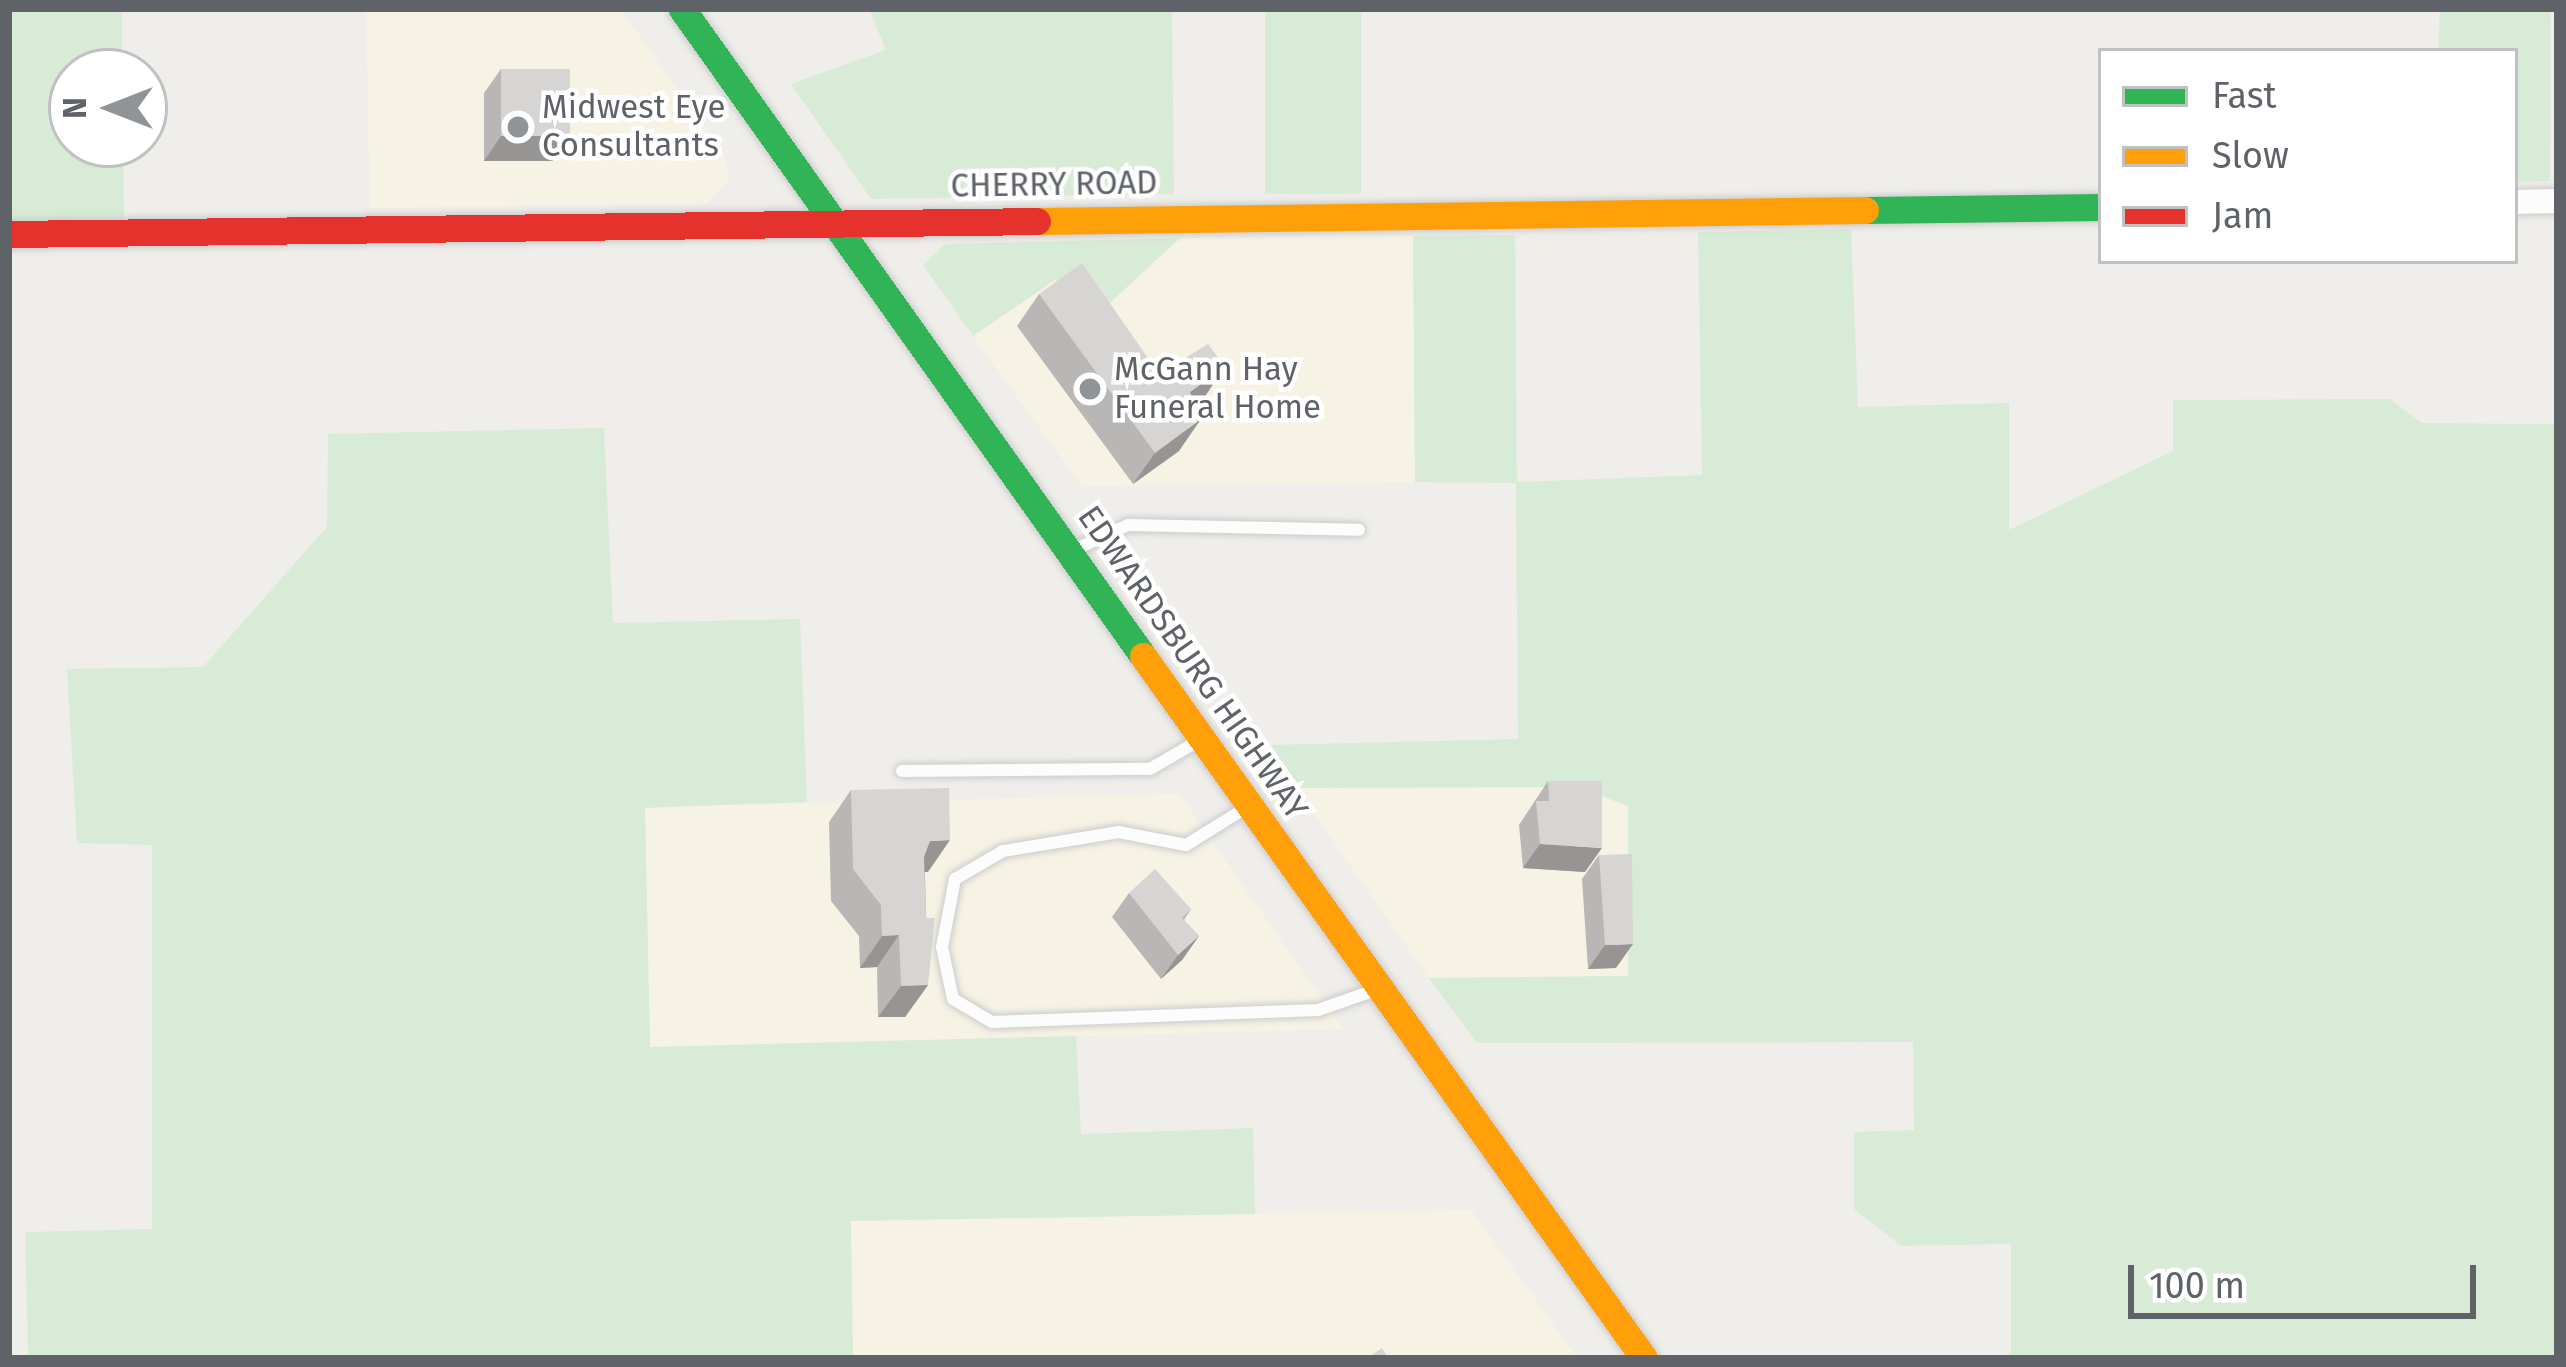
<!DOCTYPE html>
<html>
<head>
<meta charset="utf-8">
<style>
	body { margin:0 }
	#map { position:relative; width:2566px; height:1367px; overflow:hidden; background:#efeeea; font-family:"Fira Sans",sans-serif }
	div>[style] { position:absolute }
	.commercial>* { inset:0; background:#f7f3e4 }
	.green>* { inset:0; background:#d8ebd6; transform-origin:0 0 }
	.roads { filter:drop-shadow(0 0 3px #cbcccc) drop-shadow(0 0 3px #cbcccc) }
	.lane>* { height:12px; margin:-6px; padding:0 6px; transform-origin:6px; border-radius:6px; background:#fdfcfc }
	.street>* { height:24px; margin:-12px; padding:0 12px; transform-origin:12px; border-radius:12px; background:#fdfcfc }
	.fast>* { height:27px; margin:-13.5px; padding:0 13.5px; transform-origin:13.5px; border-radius:13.5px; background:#30b455 }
	.slow>* { height:27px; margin:-13.5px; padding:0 13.5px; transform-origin:13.5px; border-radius:13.5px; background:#ff9f0a }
	.jam>* { height:27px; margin:-13.5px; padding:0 13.5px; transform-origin:13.5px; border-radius:13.5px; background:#e5322d }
	.wall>* { inset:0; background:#b8b7b5 }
	.shaded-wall>* { inset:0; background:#969594 }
	.building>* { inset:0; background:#d6d5d3; transform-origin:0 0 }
	.dots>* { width:33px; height:33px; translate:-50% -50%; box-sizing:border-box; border:6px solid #fff; border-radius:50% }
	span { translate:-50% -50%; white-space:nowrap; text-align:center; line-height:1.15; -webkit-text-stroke:9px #fff; paint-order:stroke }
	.poi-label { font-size:33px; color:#5f6368 }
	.left { translate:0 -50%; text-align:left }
	.street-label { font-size:33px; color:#5f6368 }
	.frame { position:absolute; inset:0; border:12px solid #5f6368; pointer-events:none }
	.legend { position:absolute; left:2098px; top:48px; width:420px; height:216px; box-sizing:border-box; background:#fff; border:3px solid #bfc1c3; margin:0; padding:15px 21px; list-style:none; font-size:36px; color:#5f6368 }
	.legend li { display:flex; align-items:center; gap:24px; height:60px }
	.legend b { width:60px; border:3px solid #bfc1c3 }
	.north { position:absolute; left:48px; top:48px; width:120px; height:120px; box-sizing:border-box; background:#fff; border:3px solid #bfc1c3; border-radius:50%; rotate:270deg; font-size:33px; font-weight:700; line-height:48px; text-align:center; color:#5f6368 }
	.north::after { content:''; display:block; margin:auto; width:42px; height:54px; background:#919496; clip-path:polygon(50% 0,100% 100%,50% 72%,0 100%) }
	.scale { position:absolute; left:2128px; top:1265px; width:348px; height:54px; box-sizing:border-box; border:6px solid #5f6368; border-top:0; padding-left:15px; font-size:36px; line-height:42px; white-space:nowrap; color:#5f6368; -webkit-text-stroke:9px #fff; paint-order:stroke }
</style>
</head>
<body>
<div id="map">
	<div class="commercial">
		<i style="clip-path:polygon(366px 9px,620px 9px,723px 153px,729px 180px,705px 204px,370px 208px)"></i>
		<i style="clip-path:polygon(1413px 236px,1415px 482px,1082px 486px,973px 336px,1055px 279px,1097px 314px,1180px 238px)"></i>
		<i style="clip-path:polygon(1578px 787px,1628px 806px,1629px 976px,1429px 978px,1296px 788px)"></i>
		<i style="clip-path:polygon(1179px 794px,1343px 1029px,650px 1048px,645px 807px)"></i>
		<i style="clip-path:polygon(1471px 1210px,1577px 1358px,853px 1358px,850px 1221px)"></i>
	</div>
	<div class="green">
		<i style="clip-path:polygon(9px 9px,122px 9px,122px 72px,72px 72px,72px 144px,123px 144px,124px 219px,9px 220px)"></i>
		<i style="clip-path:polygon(869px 9px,1172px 9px,1174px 194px,871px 199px,791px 84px,886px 50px)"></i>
		<i style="left:1265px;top:9px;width:96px;height:185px"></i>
		<i style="clip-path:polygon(2440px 9px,2551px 9px,2550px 181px,2515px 182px,2515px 51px,2438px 51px)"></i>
		<i style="clip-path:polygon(1851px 229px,1858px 407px,2009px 403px,2009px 530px,2173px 451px,2173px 400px,2390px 399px,2422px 423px,2557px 424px,2557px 1358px,2011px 1358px,2011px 1244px,1901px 1246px,1854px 1209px,1854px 1132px,1914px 1130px,1913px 1042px,1477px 1043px,1429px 978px,1628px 976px,1628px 806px,1578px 787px,1296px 788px,1268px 745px,1518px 739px,1516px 483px,1415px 482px,1413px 236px,1515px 235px,1517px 482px,1702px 475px,1698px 232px)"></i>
		<i style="clip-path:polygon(1180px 238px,1097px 315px,1055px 280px,973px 336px,923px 265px,945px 244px)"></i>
		<i style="clip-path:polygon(604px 428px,613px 623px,800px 619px,807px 802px,645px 808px,650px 1047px,1076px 1036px,1081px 1134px,1253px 1128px,1255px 1214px,851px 1221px,853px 1358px,28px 1358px,25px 1232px,152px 1229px,152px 845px,77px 843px,67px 669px,203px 667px,327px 527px,328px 434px)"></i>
	</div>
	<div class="roads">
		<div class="lane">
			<i style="left:1076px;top:549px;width:57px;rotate:-24.8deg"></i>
			<i style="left:1128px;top:525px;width:231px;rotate:1.2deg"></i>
			<i style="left:902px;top:771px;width:248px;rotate:-0.5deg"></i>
			<i style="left:1150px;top:769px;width:58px;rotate:-30.1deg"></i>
			<i style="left:1244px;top:809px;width:68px;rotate:148.2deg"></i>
			<i style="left:1186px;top:845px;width:68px;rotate:-169deg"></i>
			<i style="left:1119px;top:832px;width:118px;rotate:170.7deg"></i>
			<i style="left:1003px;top:851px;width:56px;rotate:149.7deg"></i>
			<i style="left:955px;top:879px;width:69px;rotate:100.8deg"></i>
			<i style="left:942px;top:947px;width:53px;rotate:78.1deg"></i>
			<i style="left:953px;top:999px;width:45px;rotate:30.5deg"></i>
			<i style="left:992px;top:1022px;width:326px;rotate:-2.1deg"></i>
			<i style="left:1318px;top:1010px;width:58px;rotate:-19.1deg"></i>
		</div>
		<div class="street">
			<i style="left:2515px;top:202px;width:42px;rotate:-1.4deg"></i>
		</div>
		<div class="fast">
			<i style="left:682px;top:9px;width:794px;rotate:54.53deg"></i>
			<i style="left:1865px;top:210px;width:236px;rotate:-0.7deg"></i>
		</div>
		<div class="slow">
			<i style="left:1037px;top:221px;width:828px;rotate:-0.76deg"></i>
			<i style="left:1143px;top:656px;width:862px;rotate:54.49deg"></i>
		</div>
		<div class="jam">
			<i style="left:9px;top:234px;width:1028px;rotate:-0.72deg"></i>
		</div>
	</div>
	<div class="wall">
		<i style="clip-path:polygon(501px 69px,553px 161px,484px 161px,484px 93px)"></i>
		<i style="clip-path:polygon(1039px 294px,1159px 374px,1225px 367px,1203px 399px,1195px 404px,1179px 451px,1133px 484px,1017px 326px)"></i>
		<i style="clip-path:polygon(1548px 781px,1585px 872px,1523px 868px,1519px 825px)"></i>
		<i style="clip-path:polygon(851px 790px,928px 872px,925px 872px,928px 985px,905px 1017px,878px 1017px,877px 967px,860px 968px,859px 936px,831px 901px,829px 822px)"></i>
		<i style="clip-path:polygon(1599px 855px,1616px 968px,1588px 969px,1582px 879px)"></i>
		<i style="clip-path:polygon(1129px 893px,1191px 909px,1184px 920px,1199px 936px,1182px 960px,1161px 979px,1112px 917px)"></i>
	</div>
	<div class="shaded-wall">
		<i style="clip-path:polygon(501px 136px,570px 136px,553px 161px,484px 161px)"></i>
		<i style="clip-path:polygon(1225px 367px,1203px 399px,1168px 424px,1190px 392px)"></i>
		<i style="clip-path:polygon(1201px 419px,1179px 451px,1133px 484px,1155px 453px)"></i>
		<i style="clip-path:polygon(950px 840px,928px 872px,908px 872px,930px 841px)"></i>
		<i style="clip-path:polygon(1540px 844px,1602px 848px,1585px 872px,1523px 868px)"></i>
		<i style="clip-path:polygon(899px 935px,877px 967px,860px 968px,882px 936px)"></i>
		<i style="clip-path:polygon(1199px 936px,1182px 960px,1161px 979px,1178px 955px)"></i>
		<i style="clip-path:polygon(1633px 944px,1616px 968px,1588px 969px,1605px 945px)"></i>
		<i style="clip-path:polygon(928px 985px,905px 1017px,878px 1017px,901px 986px)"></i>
	</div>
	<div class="building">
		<i style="left:501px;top:69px;width:69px;height:67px"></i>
		<i style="clip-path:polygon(1082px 263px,1159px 374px,1208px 344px,1225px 367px,1190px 392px,1201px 419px,1155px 453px,1039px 294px)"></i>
		<i style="clip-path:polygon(1548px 781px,1602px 781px,1602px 848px,1540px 844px,1536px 801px,1549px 801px)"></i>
		<i style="clip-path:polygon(949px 788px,950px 840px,930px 841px,924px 857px,926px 918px,935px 918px,928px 985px,901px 986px,899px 935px,882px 936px,881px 905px,853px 869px,851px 790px)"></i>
		<i style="clip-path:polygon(1632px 854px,1633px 944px,1605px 945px,1599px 855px)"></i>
		<i style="clip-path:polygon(1155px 869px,1191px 909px,1182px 918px,1199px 936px,1178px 955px,1129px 893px)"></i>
		<i style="clip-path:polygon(1382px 1348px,1388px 1358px,1367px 1358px)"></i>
	</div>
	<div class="dots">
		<i style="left:518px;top:127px;background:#919496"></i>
		<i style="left:1090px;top:389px;background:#919496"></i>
	</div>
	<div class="poi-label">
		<span class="left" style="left:542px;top:127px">Midwest Eye<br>Consultants</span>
		<span class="left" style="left:1114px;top:389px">McGann Hay<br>Funeral Home</span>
	</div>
	<div class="street-label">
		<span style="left:1054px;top:185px;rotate:-1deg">CHERRY ROAD</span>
		<span style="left:1192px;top:663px;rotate:55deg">EDWARDSBURG HIGHWAY</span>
	</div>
	<div class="frame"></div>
	<ul class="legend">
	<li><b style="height:15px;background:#30b455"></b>Fast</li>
	<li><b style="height:15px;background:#ff9f0a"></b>Slow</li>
	<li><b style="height:15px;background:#e5322d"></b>Jam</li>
	</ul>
	<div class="north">N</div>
	<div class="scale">100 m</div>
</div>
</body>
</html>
